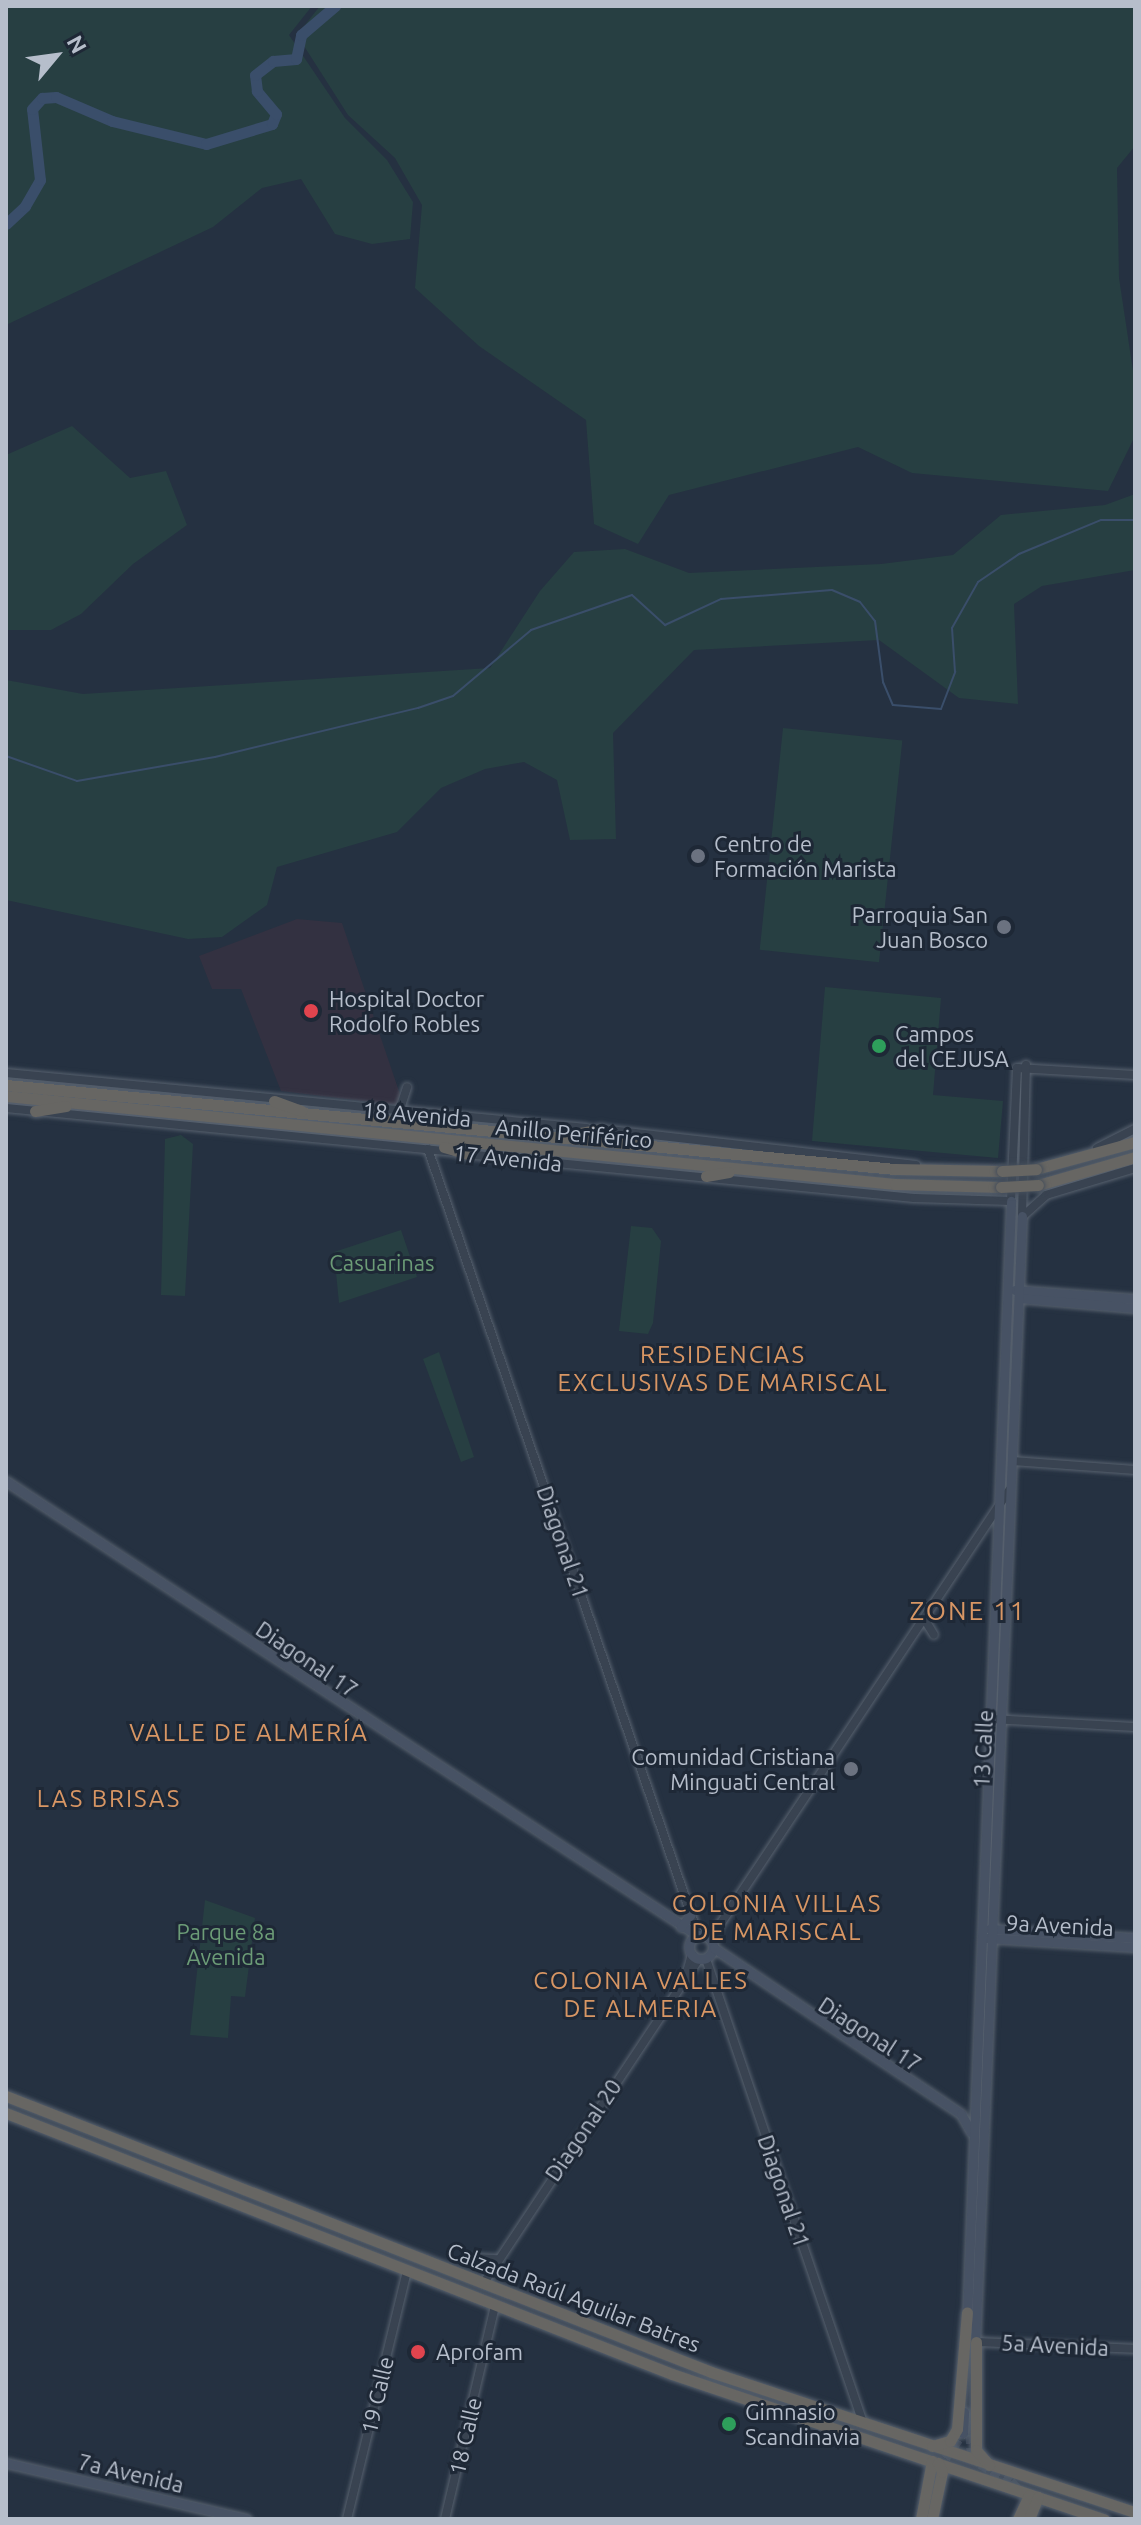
<!DOCTYPE html>
<html>
<head>
<meta charset="utf-8">
<style>
	body { margin:0 }
	#map { position:relative; width:1141px; height:2525px; overflow:hidden; background:#253141; font-family:Ubuntu,sans-serif }
	div>[style] { position:absolute }
	.medical>* { inset:0; background:#333141 }
	.green>* { inset:0; background:#273f42; transform-origin:0 0 }
	.stream>* { height:2px; margin:-1px; padding:0 1px; transform-origin:1px; border-radius:1px; background:#3a4e6a }
	.river>* { height:11px; margin:-5.5px; padding:0 5.5px; transform-origin:5.5px; border-radius:5.5px; background:#3a4e6a }
	.secondary-tunnel>* { height:9px; margin-top:-4.5px; transform-origin:0; background:repeating-linear-gradient(90deg,#3b4656 0 9px,transparent 0 13.5px) }
	.roads { filter:drop-shadow(0 0 2px #57616e) drop-shadow(0 0 2px #57616e) }
	.tertiary>* { height:8px; margin:-4px; padding:0 4px; transform-origin:4px; border-radius:4px; background:#394351 }
	.secondary>* { height:9px; margin:-4.5px; padding:0 4.5px; transform-origin:4.5px; border-radius:4.5px; background:#475264 }
	.secondary>.ring { margin:-4.5px; padding:0; box-sizing:content-box; background:none; border:9px solid #475264; border-radius:50% }
	.trunk>* { height:11px; margin:-5.5px; padding:0 5.5px; transform-origin:5.5px; border-radius:5.5px; background:#676663 }
	.bridges { filter:drop-shadow(0 0 2px #444e5b) drop-shadow(0 0 2px #444e5b) }
	.trunk-bridge>* { height:11px; margin:-5.5px; padding:0 5.5px; transform-origin:5.5px; border-radius:5.5px; background:#676663 }
	.dots>* { width:22px; height:22px; translate:-50% -50%; box-sizing:border-box; border:4px solid #1e2836; border-radius:50% }
	span { translate:-50% -50%; white-space:nowrap; text-align:center; line-height:1.15; -webkit-text-stroke:6px #1e2836; paint-order:stroke }
	.poi-label { font-size:22px; color:#b6becb }
	.left { translate:0 -50%; text-align:left }
	.right { translate:-100% -50%; text-align:right }
	.street-label { font-size:22px; color:#b6becb }
	.park-label { font-size:22px; color:#6c9c77 }
	.neighbourhood-label { font-size:24px; color:#d89664; letter-spacing:2px }
	.quarter-label { font-size:26px; color:#d89664; letter-spacing:2px }
	.frame { position:absolute; inset:0; border:8px solid #b6becb; pointer-events:none }
	.north { position:absolute; left:16px; top:16px; width:80px; height:80px; -webkit-text-stroke:6px #1e2836; paint-order:stroke; rotate:61deg; font-size:22px; font-weight:700; line-height:32px; text-align:center; color:#b6becb }
	.north::after { content:''; display:block; margin:auto; width:28px; height:36px; background:#b6becb; clip-path:polygon(50% 0,100% 100%,50% 72%,0 100%) }
</style>
</head>
<body>
<div id="map">
	<div class="medical">
		<i style="clip-path:polygon(297px 919px,342px 923px,404px 1106px,281px 1091px,241px 989px,212px 989px,199px 956px)"></i>
	</div>
	<div class="green">
		<i style="clip-path:polygon(6px 6px,312px 6px,289px 35px,345px 118px,387px 160px,413px 202px,410px 239px,372px 244px,335px 234px,301px 179px,262px 188px,213px 227px,6px 325px)"></i>
		<i style="clip-path:polygon(320px 6px,1135px 6px,1135px 146px,1117px 168px,1119px 278px,1135px 384px,1135px 436px,1108px 491px,912px 473px,858px 447px,669px 495px,638px 544px,594px 524px,586px 420px,479px 346px,415px 288px,422px 205px,395px 158px,348px 115px,297px 35px)"></i>
		<i style="clip-path:polygon(72px 426px,130px 478px,166px 471px,187px 525px,133px 564px,81px 614px,51px 630px,6px 630px,6px 455px)"></i>
		<i style="clip-path:polygon(1135px 494px,1135px 570px,1042px 586px,1014px 604px,1018px 704px,959px 698px,879px 640px,694px 650px,613px 733px,616px 839px,570px 840px,557px 780px,524px 762px,485px 769px,441px 788px,397px 832px,277px 867px,267px 905px,222px 937px,188px 939px,6px 900px,6px 680px,83px 694px,490px 668px,540px 591px,574px 552px,625px 549px,689px 573px,881px 564px,953px 555px,1001px 515px,1105px 505px)"></i>
		<i style="left:783px;top:728px;width:120px;height:223px;rotate:6deg"></i>
		<i style="clip-path:polygon(825px 987px,941px 998px,933px 1095px,1003px 1101px,998px 1158px,812px 1141px)"></i>
		<i style="clip-path:polygon(181px 1135px,193px 1144px,185px 1296px,161px 1295px,165px 1139px)"></i>
		<i style="clip-path:polygon(631px 1226px,652px 1228px,661px 1241px,653px 1323px,648px 1334px,619px 1331px)"></i>
		<i style="clip-path:polygon(401px 1230px,417px 1277px,339px 1303px,334px 1252px)"></i>
		<i style="clip-path:polygon(439px 1352px,474px 1457px,461px 1462px,423px 1359px)"></i>
		<i style="clip-path:polygon(205px 1900px,255px 1918px,245px 1997px,231px 1996px,228px 2038px,190px 2035px)"></i>
	</div>
	<div class="stream">
		<i style="left:6px;top:756px;width:75px;rotate:19.4deg"></i>
		<i style="left:77px;top:781px;width:140px;rotate:-9.9deg"></i>
		<i style="left:215px;top:757px;width:209px;rotate:-13.6deg"></i>
		<i style="left:418px;top:708px;width:37px;rotate:-19deg"></i>
		<i style="left:453px;top:696px;width:102px;rotate:-40.2deg"></i>
		<i style="left:531px;top:630px;width:107px;rotate:-19.1deg"></i>
		<i style="left:632px;top:595px;width:45px;rotate:42.3deg"></i>
		<i style="left:665px;top:625px;width:62px;rotate:-24.9deg"></i>
		<i style="left:721px;top:599px;width:111px;rotate:-4.6deg"></i>
		<i style="left:832px;top:590px;width:30px;rotate:23deg"></i>
		<i style="left:860px;top:602px;width:24px;rotate:52deg"></i>
		<i style="left:875px;top:621px;width:62px;rotate:82.5deg"></i>
		<i style="left:883px;top:682px;width:25px;rotate:67deg"></i>
		<i style="left:893px;top:705px;width:48px;rotate:4.8deg"></i>
		<i style="left:941px;top:709px;width:40px;rotate:-69deg"></i>
		<i style="left:955px;top:672px;width:44px;rotate:-93.9deg"></i>
		<i style="left:952px;top:628px;width:53px;rotate:-60.5deg"></i>
		<i style="left:978px;top:582px;width:50px;rotate:-34.3deg"></i>
		<i style="left:1019px;top:554px;width:89px;rotate:-22.5deg"></i>
		<i style="left:1101px;top:520px;width:34px"></i>
	</div>
	<div class="river">
		<i style="left:6px;top:224px;width:26px;rotate:-43deg"></i>
		<i style="left:25px;top:206px;width:30px;rotate:-60deg"></i>
		<i style="left:40px;top:180px;width:71px;rotate:-96.4deg"></i>
		<i style="left:32px;top:109px;width:15px;rotate:-48deg"></i>
		<i style="left:42px;top:98px;width:14px;rotate:-4deg"></i>
		<i style="left:56px;top:97px;width:61px;rotate:23.2deg"></i>
		<i style="left:112px;top:121px;width:97px;rotate:13.7deg"></i>
		<i style="left:206px;top:144px;width:69px;rotate:-16.9deg"></i>
		<i style="left:272px;top:124px;width:11px;rotate:-68deg"></i>
		<i style="left:276px;top:114px;width:30px;rotate:-130deg"></i>
		<i style="left:257px;top:91px;width:16px;rotate:-97deg"></i>
		<i style="left:255px;top:75px;width:23px;rotate:-38deg"></i>
		<i style="left:273px;top:61px;width:23px;rotate:-5deg"></i>
		<i style="left:296px;top:59px;width:25px;rotate:-78deg"></i>
		<i style="left:301px;top:35px;width:45px;rotate:-40.5deg"></i>
	</div>
	<div class="secondary-tunnel">
		<i style="left:970px;top:2434px;width:17px;rotate:87deg"></i>
		<i style="left:971px;top:2451px;width:16px;rotate:55deg"></i>
		<i style="left:980px;top:2464px;width:35px;rotate:29deg"></i>
		<i style="left:1011px;top:2481px;width:15px;rotate:48deg"></i>
		<i style="left:938px;top:2469px;width:44px;rotate:-55.2deg"></i>
	</div>
	<div class="roads">
		<div class="tertiary">
			<i style="left:6px;top:1073px;width:583px;rotate:5.42deg"></i>
			<i style="left:6px;top:1108px;width:447px;rotate:5.6deg"></i>
			<i style="left:399px;top:1112px;width:26px;rotate:-72deg"></i>
			<i style="left:600px;top:1129px;width:318px;rotate:6.5deg"></i>
			<i style="left:1097px;top:1148px;width:42px;rotate:-26.6deg"></i>
			<i style="left:428px;top:1149px;width:831px;rotate:71.04deg"></i>
			<i style="left:465px;top:1154px;width:451px;rotate:5.6deg"></i>
			<i style="left:914px;top:1198px;width:97px;rotate:1.8deg"></i>
			<i style="left:1011px;top:1201px;width:133px;rotate:-87.4deg"></i>
			<i style="left:1017px;top:1068px;width:118px;rotate:3.4deg"></i>
			<i style="left:1022px;top:1216px;width:151px;rotate:-88.5deg"></i>
			<i style="left:1023px;top:1216px;width:31px;rotate:-42deg"></i>
			<i style="left:1046px;top:1195px;width:93px;rotate:-16.9deg"></i>
			<i style="left:1013px;top:1461px;width:122px;rotate:4.2deg"></i>
			<i style="left:925px;top:1620px;width:17px;rotate:59deg"></i>
			<i style="left:991px;top:1719px;width:144px;rotate:3.2deg"></i>
			<i style="left:713px;top:1943px;width:18px;rotate:-71deg"></i>
			<i style="left:719px;top:1926px;width:525px;rotate:-56.34deg"></i>
			<i style="left:706px;top:1959px;width:490px;rotate:71.3deg"></i>
			<i style="left:687px;top:1972px;width:18px;rotate:-74deg"></i>
			<i style="left:475px;top:2258px;width:22px;rotate:3deg"></i>
			<i style="left:483px;top:2284px;width:390px;rotate:-56.4deg"></i>
			<i style="left:976px;top:2342px;width:159px;rotate:2.5deg"></i>
			<i style="left:347px;top:2519px;width:255px;rotate:-76.4deg"></i>
			<i style="left:445px;top:2519px;width:220px;rotate:-76.8deg"></i>
		</div>
		<div class="secondary">
			<i style="left:1015px;top:1290px;width:120px;rotate:4.3deg"></i>
			<i style="left:1019px;top:1298px;width:116px;rotate:4.9deg"></i>
			<i style="left:6px;top:1481px;width:827px;rotate:33.31deg"></i>
			<i style="left:681px;top:1927px;width:16px;rotate:-52deg"></i>
			<i style="left:990px;top:1929px;width:145px;rotate:3.6deg"></i>
			<i class="ring" style="left:689px;top:1935px;width:15px;height:15px"></i>
			<i style="left:987px;top:1938px;width:148px;rotate:3.5deg"></i>
			<i style="left:714px;top:1948px;width:298px;rotate:33.9deg"></i>
			<i style="left:961px;top:2114px;width:21px;rotate:61deg"></i>
			<i style="left:967px;top:2318px;width:1118px;rotate:-87.74deg"></i>
			<i style="left:975px;top:2346px;width:1131px;rotate:-87.62deg"></i>
			<i style="left:963px;top:2433px;width:21px;rotate:-87deg"></i>
			<i style="left:6px;top:2463px;width:247px;rotate:13.1deg"></i>
		</div>
		<div class="trunk">
			<i style="left:6px;top:1085px;width:893px;rotate:5.4deg"></i>
			<i style="left:895px;top:1169px;width:107px;rotate:1.1deg"></i>
			<i style="left:6px;top:1096px;width:893px;rotate:5.65deg"></i>
			<i style="left:895px;top:1184px;width:106px;rotate:1.6deg"></i>
			<i style="left:274px;top:1101px;width:29px;rotate:20deg"></i>
			<i style="left:35px;top:1111px;width:31px;rotate:-9deg"></i>
			<i style="left:580px;top:1133px;width:22px;rotate:-10deg"></i>
			<i style="left:444px;top:1147px;width:25px;rotate:16deg"></i>
			<i style="left:1036px;top:1169px;width:103px;rotate:-15.3deg"></i>
			<i style="left:706px;top:1176px;width:23px;rotate:-10deg"></i>
			<i style="left:1038px;top:1185px;width:101px;rotate:-16.1deg"></i>
			<i style="left:6px;top:2096px;width:757px;rotate:21.38deg"></i>
			<i style="left:711px;top:2372px;width:447px;rotate:18.3deg"></i>
			<i style="left:6px;top:2113px;width:715px;rotate:21.4deg"></i>
			<i style="left:672px;top:2374px;width:456px;rotate:18.6deg"></i>
			<i style="left:976px;top:2342px;width:108px;rotate:90deg"></i>
			<i style="left:976px;top:2450px;width:20px;rotate:49deg"></i>
			<i style="left:932px;top:2446px;width:19px;rotate:-16deg"></i>
			<i style="left:950px;top:2441px;width:14px;rotate:-60deg"></i>
			<i style="left:957px;top:2429px;width:117px;rotate:-85.1deg"></i>
			<i style="left:921px;top:2519px;width:59px;rotate:-79.3deg"></i>
			<i style="left:932px;top:2519px;width:48px;rotate:-78deg"></i>
			<i style="left:942px;top:2472px;width:10px;rotate:-114deg"></i>
			<i style="left:1018px;top:2519px;width:26px;rotate:-65deg"></i>
			<i style="left:1029px;top:2519px;width:24px;rotate:-68deg"></i>
		</div>
	</div>
	<div class="bridges">
		<div class="trunk-bridge">
			<i style="left:1002px;top:1171px;width:34px;rotate:-3deg"></i>
			<i style="left:1001px;top:1187px;width:37px;rotate:-3deg"></i>
		</div>
	</div>
	<div class="dots">
		<i style="left:698px;top:856px;background:#6b7280"></i>
		<i style="left:1004px;top:927px;background:#6b7280"></i>
		<i style="left:311px;top:1011px;background:#e0444e"></i>
		<i style="left:879px;top:1046px;background:#2e9e5b"></i>
		<i style="left:851px;top:1769px;background:#6b7280"></i>
		<i style="left:418px;top:2352px;background:#e0444e"></i>
		<i style="left:729px;top:2424px;background:#2e9e5b"></i>
	</div>
	<div class="poi-label">
		<span class="left" style="left:714px;top:856px">Centro de<br>Formación Marista</span>
		<span class="right" style="left:988px;top:927px">Parroquia San<br>Juan Bosco</span>
		<span class="left" style="left:329px;top:1011px">Hospital Doctor<br>Rodolfo Robles</span>
		<span class="left" style="left:895px;top:1046px">Campos<br>del CEJUSA</span>
		<span class="right" style="left:835px;top:1769px">Comunidad Cristiana<br>Minguati Central</span>
		<span class="left" style="left:436px;top:2352px">Aprofam</span>
		<span class="left" style="left:745px;top:2424px">Gimnasio<br>Scandinavia</span>
	</div>
	<div class="street-label">
		<span style="left:417px;top:1114px;rotate:5deg">18 Avenida</span>
		<span style="left:574px;top:1133px;rotate:5deg">Anillo Periférico</span>
		<span style="left:508px;top:1158px;rotate:6deg">17 Avenida</span>
		<span style="left:563px;top:1542px;rotate:71deg">Diagonal 21</span>
		<span style="left:307px;top:1659px;rotate:34deg">Diagonal 17</span>
		<span style="left:983px;top:1749px;rotate:-87deg">13 Calle</span>
		<span style="left:1060px;top:1925px;rotate:3deg">9a Avenida</span>
		<span style="left:870px;top:2034px;rotate:33deg">Diagonal 17</span>
		<span style="left:583px;top:2130px;rotate:-56deg">Diagonal 20</span>
		<span style="left:784px;top:2191px;rotate:71deg">Diagonal 21</span>
		<span style="left:574px;top:2297px;rotate:21deg">Calzada Raúl Aguilar Batres</span>
		<span style="left:1055px;top:2345px;rotate:3deg">5a Avenida</span>
		<span style="left:377px;top:2395px;rotate:-77deg">19 Calle</span>
		<span style="left:465px;top:2436px;rotate:-77deg">18 Calle</span>
		<span style="left:131px;top:2473px;rotate:13deg">7a Avenida</span>
	</div>
	<div class="park-label">
		<span style="left:382px;top:1263px">Casuarinas</span>
		<span style="left:226px;top:1944px">Parque 8a<br>Avenida</span>
	</div>
	<div class="neighbourhood-label">
		<span style="left:723px;top:1369px">RESIDENCIAS<br>EXCLUSIVAS DE MARISCAL</span>
		<span style="left:249px;top:1733px">VALLE DE ALMERÍA</span>
		<span style="left:109px;top:1799px">LAS BRISAS</span>
		<span style="left:777px;top:1918px">COLONIA VILLAS<br>DE MARISCAL</span>
		<span style="left:641px;top:1995px">COLONIA VALLES<br>DE ALMERIA</span>
	</div>
	<div class="quarter-label">
		<span style="left:968px;top:1611px">ZONE 11</span>
	</div>
	<div class="frame"></div>
	<div class="north">N</div>
</div>
</body>
</html>
